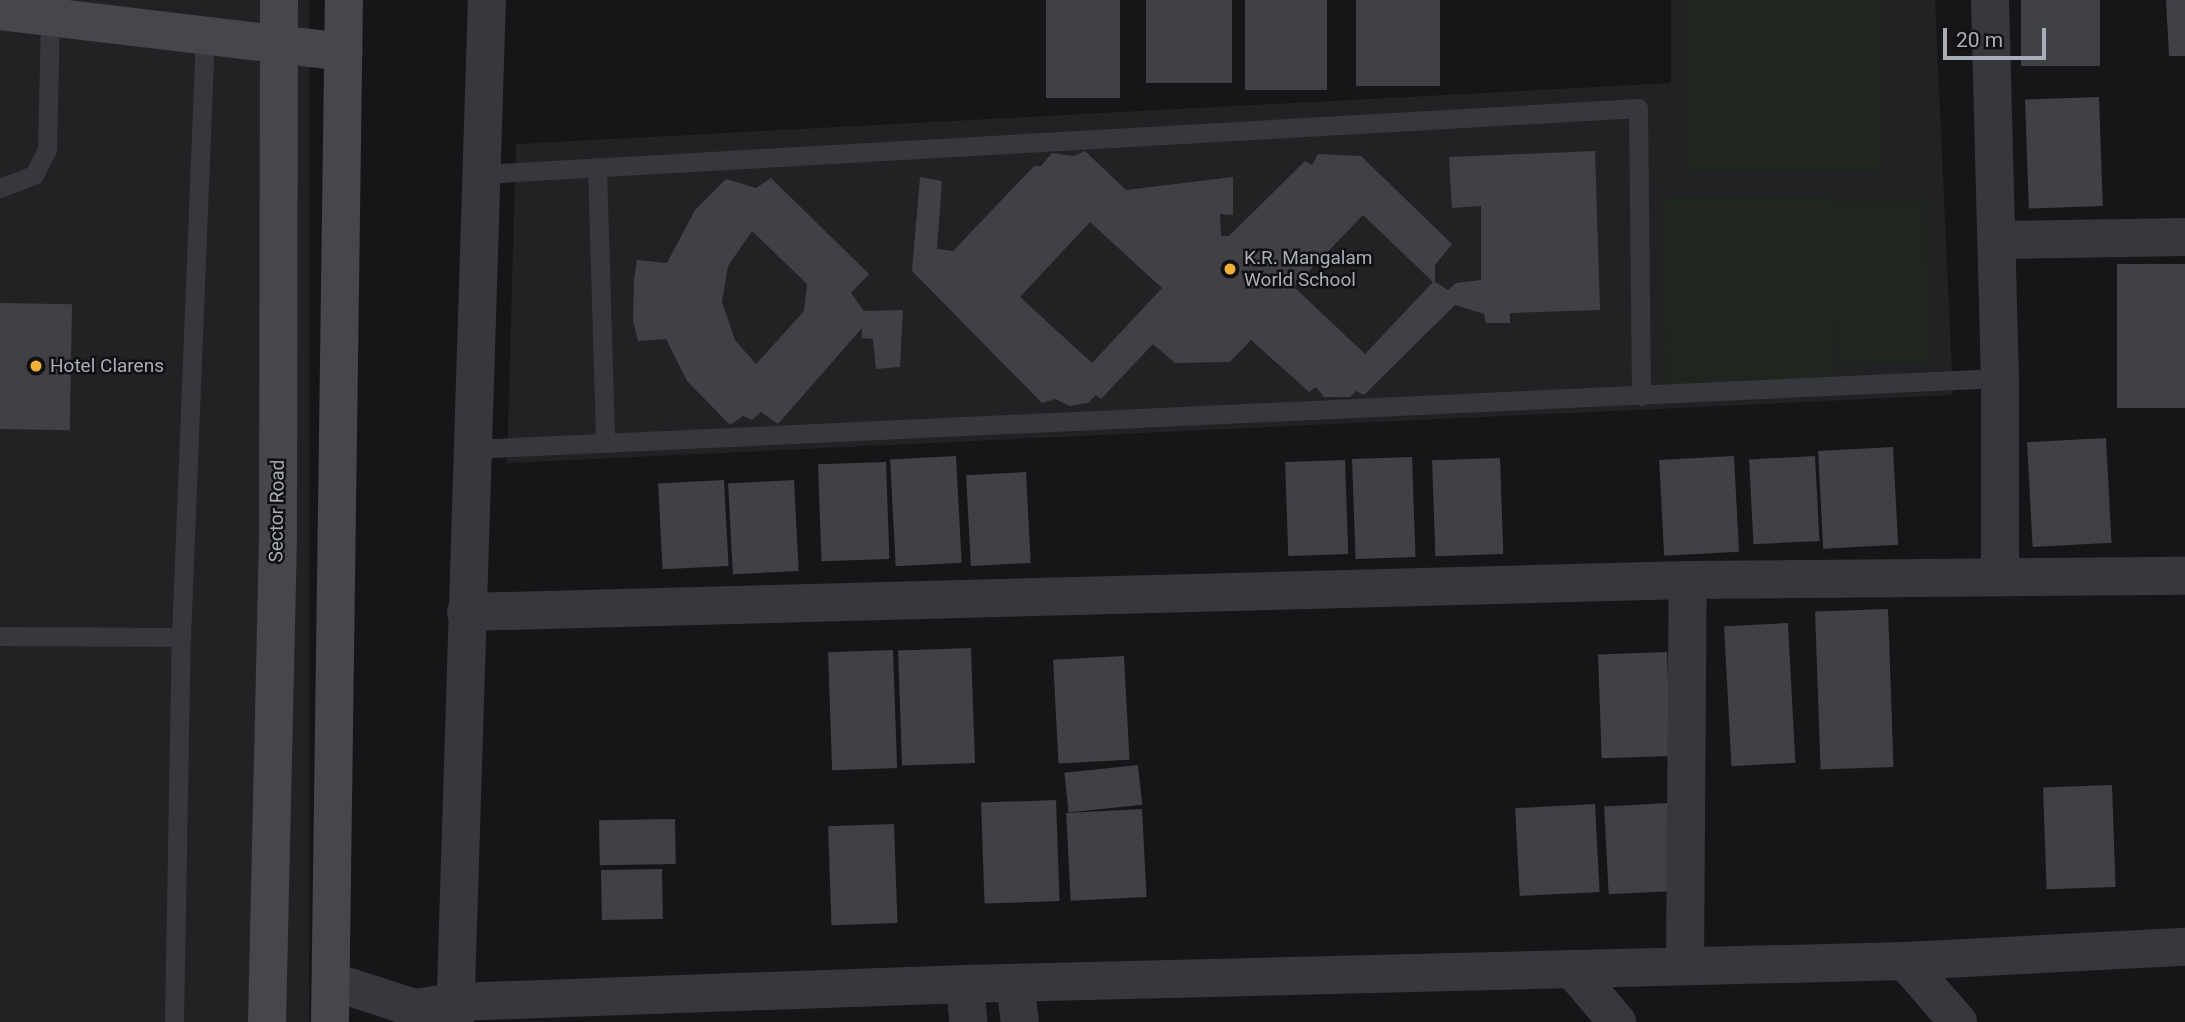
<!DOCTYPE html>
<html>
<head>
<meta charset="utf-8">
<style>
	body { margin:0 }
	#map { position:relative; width:2185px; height:1022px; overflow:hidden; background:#161618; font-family:Roboto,sans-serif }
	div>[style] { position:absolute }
	.built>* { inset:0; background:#222225; transform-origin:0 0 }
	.green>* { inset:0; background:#1e261f; transform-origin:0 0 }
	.building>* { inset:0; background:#404145; transform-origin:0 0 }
	.lane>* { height:19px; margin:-9.5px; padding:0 9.5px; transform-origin:9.5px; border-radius:9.5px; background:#37383d }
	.street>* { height:38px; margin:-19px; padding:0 19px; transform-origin:19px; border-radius:19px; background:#37383d }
	.secondary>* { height:38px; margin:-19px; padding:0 19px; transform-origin:19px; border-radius:19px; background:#45474d }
	.dots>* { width:19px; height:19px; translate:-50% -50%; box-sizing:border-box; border:4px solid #111113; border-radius:50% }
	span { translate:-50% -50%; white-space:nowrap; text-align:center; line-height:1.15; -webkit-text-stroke:5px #111113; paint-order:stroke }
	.poi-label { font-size:19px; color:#a8adb8 }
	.left { translate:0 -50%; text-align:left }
	.street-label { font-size:19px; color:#a8adb8 }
	.scale { position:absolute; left:1943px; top:28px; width:103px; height:32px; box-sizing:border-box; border:4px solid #a8adb8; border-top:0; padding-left:9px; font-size:21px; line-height:24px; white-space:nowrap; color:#a8adb8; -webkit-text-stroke:5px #111113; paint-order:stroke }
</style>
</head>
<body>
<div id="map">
	<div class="built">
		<i style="left:0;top:0;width:309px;height:1022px"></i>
		<i style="clip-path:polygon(1671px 0,1935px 0,1953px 395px,507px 463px,516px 144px,1671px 83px)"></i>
	</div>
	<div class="green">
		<i style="left:1687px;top:0;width:195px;height:173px"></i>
		<i style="clip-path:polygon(1831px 196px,1832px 201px,1925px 202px,1930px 363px,1838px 366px,1835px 315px,1834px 382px,1666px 389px,1661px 197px)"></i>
	</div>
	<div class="building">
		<i style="left:1046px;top:0;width:74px;height:98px"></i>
		<i style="left:1146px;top:0;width:86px;height:83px"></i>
		<i style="left:1245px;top:0;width:82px;height:90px"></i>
		<i style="left:1356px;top:0;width:84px;height:86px"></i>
		<i style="left:2021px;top:0;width:79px;height:66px"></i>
		<i style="clip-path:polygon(2166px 0,2185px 0,2185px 56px,2169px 56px)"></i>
		<i style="left:2099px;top:97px;width:109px;height:74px;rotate:88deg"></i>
		<i style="clip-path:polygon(evenodd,1085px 151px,1126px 190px,1233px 177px,1233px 215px,1220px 214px,1221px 236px,1229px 236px,1305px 161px,1312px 165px,1318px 154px,1361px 156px,1452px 244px,1435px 265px,1435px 282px,1448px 290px,1456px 283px,1481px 280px,1481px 206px,1452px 208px,1449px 157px,1595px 151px,1600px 310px,1510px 313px,1510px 323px,1486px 323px,1484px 314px,1455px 305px,1364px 395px,1356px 391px,1350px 397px,1324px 397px,1316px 387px,1309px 392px,1251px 340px,1230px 362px,1175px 363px,1153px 344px,1101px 399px,1096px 395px,1088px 403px,1070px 406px,1055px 399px,1042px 403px,912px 271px,920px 177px,942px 181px,937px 249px,953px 251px,1034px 166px,1041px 166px,1052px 153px,1074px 156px,1085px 151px,1363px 215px,1433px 282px,1365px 354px,1294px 287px,1363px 215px,1085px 151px,1090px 222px,1162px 288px,1092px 363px,1020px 297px,1090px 222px)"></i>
		<i style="clip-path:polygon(evenodd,771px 178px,869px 274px,851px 293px,864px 311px,903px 310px,900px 367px,876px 369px,873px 339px,862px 338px,862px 328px,778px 424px,761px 412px,752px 420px,743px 416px,730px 425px,687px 381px,666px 339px,638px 341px,633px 321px,634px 279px,637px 260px,667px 263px,695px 210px,726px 179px,756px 188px,771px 178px,752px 231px,807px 284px,804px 311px,756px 364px,735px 340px,722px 302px,728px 266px,752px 231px)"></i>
		<i style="left:2185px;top:264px;width:144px;height:68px;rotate:90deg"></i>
		<i style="left:0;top:303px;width:72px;height:126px;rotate:1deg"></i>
		<i style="left:2106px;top:438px;width:105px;height:79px;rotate:87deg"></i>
		<i style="left:1893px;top:447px;width:98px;height:75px;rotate:87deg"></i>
		<i style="left:956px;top:456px;width:107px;height:66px;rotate:87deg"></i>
		<i style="left:1734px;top:456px;width:96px;height:75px;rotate:87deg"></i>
		<i style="left:1815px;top:456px;width:85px;height:66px;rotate:87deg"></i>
		<i style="left:1412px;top:457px;width:100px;height:60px;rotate:88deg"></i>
		<i style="left:1500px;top:458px;width:96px;height:68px;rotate:88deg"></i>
		<i style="left:1345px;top:460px;width:94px;height:60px;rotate:88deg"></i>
		<i style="left:886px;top:462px;width:97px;height:68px;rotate:88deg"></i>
		<i style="left:1026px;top:472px;width:91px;height:60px;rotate:87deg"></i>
		<i style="left:724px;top:480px;width:86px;height:66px;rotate:87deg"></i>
		<i style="left:794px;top:480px;width:91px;height:66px;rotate:87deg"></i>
		<i style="left:1888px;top:609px;width:158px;height:73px;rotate:88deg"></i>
		<i style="left:1788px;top:623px;width:140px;height:64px;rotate:87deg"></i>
		<i style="left:971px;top:648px;width:115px;height:73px;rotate:88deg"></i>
		<i style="left:893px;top:650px;width:118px;height:65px;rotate:88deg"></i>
		<i style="left:1667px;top:652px;width:104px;height:69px;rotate:88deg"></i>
		<i style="left:1124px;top:656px;width:104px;height:71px;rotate:87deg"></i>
		<i style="left:1138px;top:765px;width:40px;height:74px;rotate:84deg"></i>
		<i style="left:2112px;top:785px;width:102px;height:69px;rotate:88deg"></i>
		<i style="left:1056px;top:800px;width:101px;height:75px;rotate:88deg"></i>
		<i style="left:1669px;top:803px;width:88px;height:65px;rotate:87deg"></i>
		<i style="left:1595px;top:804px;width:88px;height:80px;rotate:87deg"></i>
		<i style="left:1142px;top:809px;width:88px;height:76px;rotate:87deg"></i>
		<i style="left:675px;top:819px;width:45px;height:76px;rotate:89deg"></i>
		<i style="left:894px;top:824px;width:99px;height:66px;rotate:88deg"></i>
		<i style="left:662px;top:869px;width:50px;height:61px;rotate:89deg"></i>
	</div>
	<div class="lane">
		<i style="left:597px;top:167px;width:276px;rotate:88.3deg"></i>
		<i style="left:481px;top:174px;width:1159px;rotate:-3.26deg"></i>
		<i style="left:1638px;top:108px;width:288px;rotate:89.4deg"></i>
		<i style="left:0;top:188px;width:36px;rotate:-21deg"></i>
		<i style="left:34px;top:175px;width:28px;rotate:-63deg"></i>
		<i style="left:47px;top:150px;width:131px;rotate:-88.7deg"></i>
		<i style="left:471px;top:449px;width:1531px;rotate:-2.66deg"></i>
		<i style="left:0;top:636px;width:181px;rotate:0.3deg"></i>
		<i style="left:174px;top:1022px;width:385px;rotate:-89deg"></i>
		<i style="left:181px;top:637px;width:602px;rotate:-87.72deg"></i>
	</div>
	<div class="street">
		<i style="left:1990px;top:0;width:378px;rotate:88.5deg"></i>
		<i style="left:2000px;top:378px;width:197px;rotate:90deg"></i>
		<i style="left:1997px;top:240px;width:188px;rotate:-0.9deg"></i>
		<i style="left:466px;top:612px;width:1222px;rotate:-1.5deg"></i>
		<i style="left:1688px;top:580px;width:497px;rotate:-0.5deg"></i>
		<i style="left:1905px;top:961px;width:81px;rotate:49deg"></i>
		<i style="left:1685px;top:966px;width:386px;rotate:-89.6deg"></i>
		<i style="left:1572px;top:969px;width:70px;rotate:49.7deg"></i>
		<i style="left:331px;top:981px;width:87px;rotate:18deg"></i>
		<i style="left:414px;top:1008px;width:42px;rotate:-8.1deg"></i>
		<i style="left:456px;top:1002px;width:509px;rotate:-2.03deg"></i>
		<i style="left:965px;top:984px;width:940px;rotate:-1.4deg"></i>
		<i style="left:1905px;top:961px;width:280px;rotate:-2.9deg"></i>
		<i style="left:1015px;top:983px;width:39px;rotate:83deg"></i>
		<i style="left:965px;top:984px;width:38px;rotate:85deg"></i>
		<i style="left:455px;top:1022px;width:1023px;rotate:-88.21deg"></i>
	</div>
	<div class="secondary">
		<i style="left:0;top:11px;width:346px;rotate:6.8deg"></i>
		<i style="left:267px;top:1022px;width:490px;rotate:-88.7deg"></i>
		<i style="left:278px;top:532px;width:532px;rotate:-89.89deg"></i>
		<i style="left:330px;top:1022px;width:1022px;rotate:-89.22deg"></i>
	</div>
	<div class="dots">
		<i style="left:1230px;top:269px;background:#f2b134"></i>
		<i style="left:36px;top:366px;background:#f2b134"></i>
	</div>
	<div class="poi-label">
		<span class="left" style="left:1244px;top:269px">K.R. Mangalam<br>World School</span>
		<span class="left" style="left:50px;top:366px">Hotel Clarens</span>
	</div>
	<div class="street-label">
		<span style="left:277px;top:511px;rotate:-89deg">Sector Road</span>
	</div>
	<div class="scale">20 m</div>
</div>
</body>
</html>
